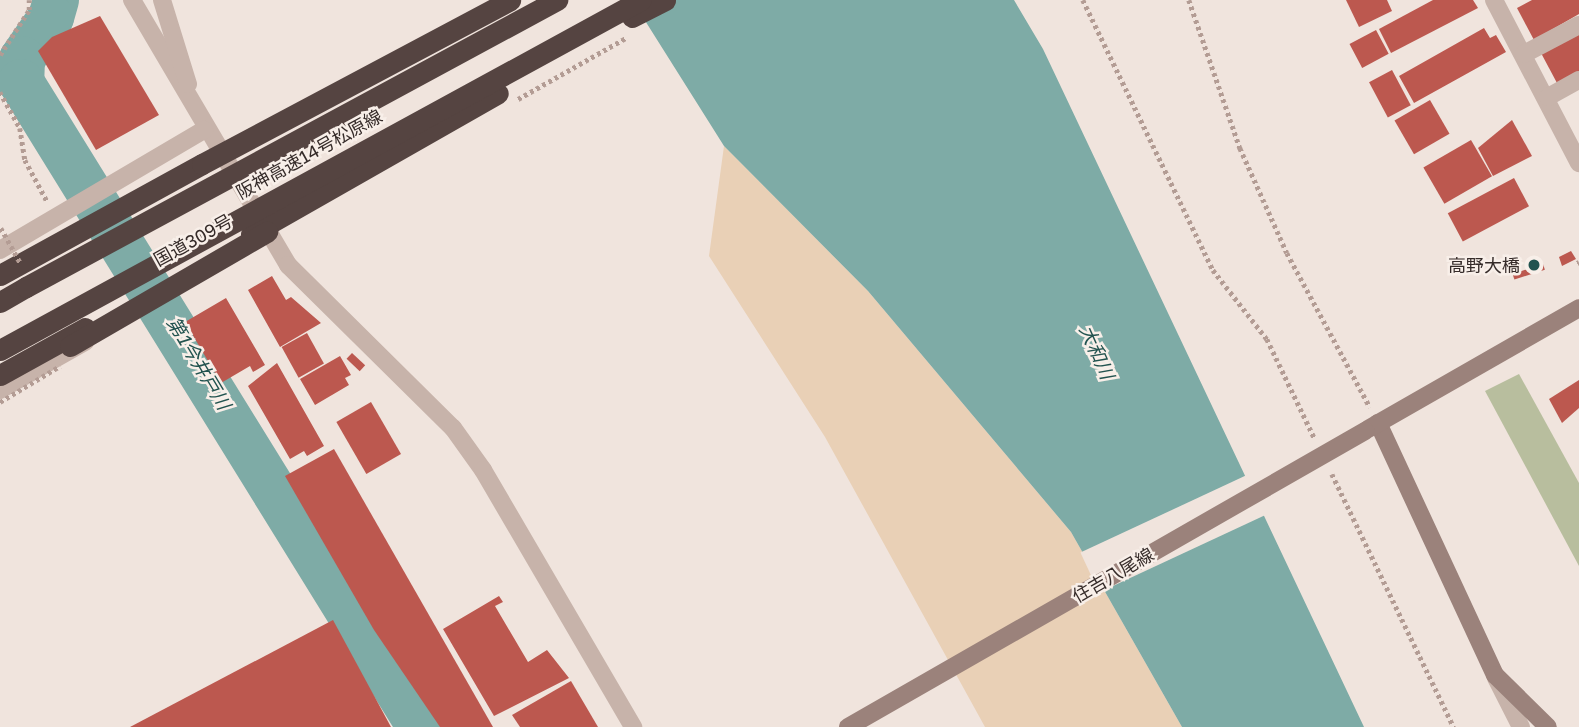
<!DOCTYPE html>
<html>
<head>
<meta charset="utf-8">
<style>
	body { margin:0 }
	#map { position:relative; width:1579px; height:727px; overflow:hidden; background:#f0e4dd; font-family:"Golos Text","Noto Sans JP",sans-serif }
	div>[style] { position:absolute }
	.green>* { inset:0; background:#b8be9e }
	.sand>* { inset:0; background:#e9d0b6 }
	.water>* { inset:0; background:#7eaba6 }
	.pier>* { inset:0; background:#f0e4dd; transform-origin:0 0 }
	.river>* { height:46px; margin:-23px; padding:0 23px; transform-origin:23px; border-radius:23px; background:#7eaba6 }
	.building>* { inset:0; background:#bc584f; transform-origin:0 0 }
	.path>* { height:4.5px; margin-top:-2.25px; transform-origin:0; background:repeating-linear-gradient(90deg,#b39c94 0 3.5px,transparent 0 7px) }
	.street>* { height:18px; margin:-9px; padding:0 9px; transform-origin:9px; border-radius:9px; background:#c7b3aa }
	.secondary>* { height:18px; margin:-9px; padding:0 9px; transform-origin:9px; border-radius:9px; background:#9b827b }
	.highway>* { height:21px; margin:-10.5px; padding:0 10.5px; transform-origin:10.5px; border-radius:10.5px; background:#554441 }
	.path-bridge>* { height:4.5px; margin-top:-2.25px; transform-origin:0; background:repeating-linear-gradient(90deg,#b39c94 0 3.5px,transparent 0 7px) }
	.secondary-bridge>* { height:18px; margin:-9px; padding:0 9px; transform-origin:9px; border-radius:9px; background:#9b827b }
	.highway-bridge>* { height:21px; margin:-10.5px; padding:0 10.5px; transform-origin:10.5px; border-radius:10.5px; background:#554441 }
	.dots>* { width:19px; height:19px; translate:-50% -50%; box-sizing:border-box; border:4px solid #f8efe9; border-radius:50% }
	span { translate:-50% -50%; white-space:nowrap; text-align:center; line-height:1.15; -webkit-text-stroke:5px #f8efe9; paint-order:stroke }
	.street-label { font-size:18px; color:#352b29 }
	.poi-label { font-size:18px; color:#352b29 }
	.right { translate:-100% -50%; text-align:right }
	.water-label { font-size:19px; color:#22534f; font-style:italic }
</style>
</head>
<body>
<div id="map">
	<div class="green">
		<i style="clip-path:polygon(1519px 374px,1579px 483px,1579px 566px,1485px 391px)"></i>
	</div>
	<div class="sand">
		<i style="clip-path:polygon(724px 146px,868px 291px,1071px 532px,1182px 727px,985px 727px,825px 437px,709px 256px)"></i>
	</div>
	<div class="water">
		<i style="clip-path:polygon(632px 0,1014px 0,1043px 49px,1364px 727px,1182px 727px,1071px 532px,868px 291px,724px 146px)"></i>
	</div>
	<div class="pier">
		<i style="left:1249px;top:474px;width:44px;height:186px;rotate:65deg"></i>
	</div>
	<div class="river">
		<i style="left:56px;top:0;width:18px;rotate:106deg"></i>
		<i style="left:51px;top:17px;width:51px;rotate:124.6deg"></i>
		<i style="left:22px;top:59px;width:23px;rotate:92deg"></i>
		<i style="left:21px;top:82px;width:758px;rotate:58.26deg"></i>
	</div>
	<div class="building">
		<i style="clip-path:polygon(1346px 0,1387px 0,1392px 11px,1359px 27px)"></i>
		<i style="clip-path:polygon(1433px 0,1473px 0,1478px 8px,1391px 53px,1379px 29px)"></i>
		<i style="clip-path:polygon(1532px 0,1579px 0,1579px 14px,1534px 40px,1517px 8px)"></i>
		<i style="clip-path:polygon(100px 16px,159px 115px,96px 150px,38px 51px,52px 37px)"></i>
		<i style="clip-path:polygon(1484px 28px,1490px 38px,1496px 35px,1506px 52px,1414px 103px,1399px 76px)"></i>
		<i style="left:1376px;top:30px;width:27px;height:30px;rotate:62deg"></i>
		<i style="clip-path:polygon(1579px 33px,1579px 71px,1557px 83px,1541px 53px)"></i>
		<i style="left:1392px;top:70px;width:40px;height:26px;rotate:62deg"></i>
		<i style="left:1430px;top:100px;width:39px;height:41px;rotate:60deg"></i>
		<i style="clip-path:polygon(1512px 120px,1532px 156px,1493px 176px,1478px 148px)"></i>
		<i style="left:1471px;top:140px;width:42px;height:55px;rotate:60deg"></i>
		<i style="left:1514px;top:178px;width:32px;height:75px;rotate:62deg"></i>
		<i style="clip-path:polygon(1571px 251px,1576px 259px,1562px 266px,1559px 257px)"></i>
		<i style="left:1543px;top:264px;width:6px;height:32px;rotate:72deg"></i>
		<i style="clip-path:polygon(272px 276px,286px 300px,291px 297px,321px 323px,280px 347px,248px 290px)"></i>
		<i style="clip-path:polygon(226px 298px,265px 365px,253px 372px,250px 366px,221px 383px,185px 322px)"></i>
		<i style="left:307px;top:333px;width:35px;height:29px;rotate:61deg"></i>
		<i style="left:352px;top:353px;width:18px;height:8px;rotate:43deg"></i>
		<i style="clip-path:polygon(340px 356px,351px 375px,345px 378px,349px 385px,315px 405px,300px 379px)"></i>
		<i style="clip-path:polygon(277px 363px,324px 446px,307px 456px,304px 451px,290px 459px,248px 386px)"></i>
		<i style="clip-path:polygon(1579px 380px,1579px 408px,1562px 423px,1549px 399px)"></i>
		<i style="left:371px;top:402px;width:60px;height:40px;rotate:60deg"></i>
		<i style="clip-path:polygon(334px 449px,493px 727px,440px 727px,374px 630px,285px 476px)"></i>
		<i style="clip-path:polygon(499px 596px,503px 602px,495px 606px,528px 662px,547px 650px,569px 678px,494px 716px,443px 629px)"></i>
		<i style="clip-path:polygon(333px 620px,391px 727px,130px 727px)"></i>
		<i style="clip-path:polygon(571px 681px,598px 727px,520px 727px,512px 715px)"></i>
	</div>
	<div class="path">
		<i style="left:1083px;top:0;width:300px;rotate:64.3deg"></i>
		<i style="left:1213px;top:270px;width:88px;rotate:52deg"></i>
		<i style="left:1267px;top:339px;width:109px;rotate:64.4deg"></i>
		<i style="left:1189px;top:0;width:157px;rotate:71deg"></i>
		<i style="left:1240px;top:148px;width:115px;rotate:65.9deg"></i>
		<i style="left:1287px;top:253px;width:175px;rotate:61.7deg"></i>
		<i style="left:0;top:55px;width:54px;rotate:-57.2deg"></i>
		<i style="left:29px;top:10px;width:10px;rotate:-90deg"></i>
		<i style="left:0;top:92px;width:41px;rotate:60.9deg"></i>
		<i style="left:20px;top:128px;width:32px;rotate:81deg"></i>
		<i style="left:25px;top:160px;width:47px;rotate:61.8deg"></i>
		<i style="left:1577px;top:263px;width:2px;rotate:-27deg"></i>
		<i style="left:1332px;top:474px;width:281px;rotate:64.3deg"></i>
	</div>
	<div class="street">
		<i style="left:132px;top:0;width:308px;rotate:59.5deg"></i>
		<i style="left:288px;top:265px;width:232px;rotate:44.7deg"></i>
		<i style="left:453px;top:428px;width:52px;rotate:54.5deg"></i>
		<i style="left:483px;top:470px;width:298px;rotate:59.7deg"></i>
		<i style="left:162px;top:0;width:88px;rotate:72.8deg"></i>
		<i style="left:1494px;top:0;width:184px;rotate:62.5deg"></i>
		<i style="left:1524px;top:54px;width:62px;rotate:-27.8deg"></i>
		<i style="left:1548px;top:97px;width:35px;rotate:-29deg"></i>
		<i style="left:0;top:250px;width:237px;rotate:-30.5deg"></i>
		<i style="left:0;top:390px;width:98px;rotate:-29.5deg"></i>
		<i style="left:1496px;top:678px;width:55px;rotate:63deg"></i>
	</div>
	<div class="secondary">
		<i style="left:1378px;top:423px;width:278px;rotate:65.1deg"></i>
		<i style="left:1495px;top:675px;width:74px;rotate:44.5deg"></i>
		<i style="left:1368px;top:429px;width:243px;rotate:-29.8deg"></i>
	</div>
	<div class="highway">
		<i style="left:0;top:275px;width:230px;rotate:-28.8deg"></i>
		<i style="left:0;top:302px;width:30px;rotate:-30deg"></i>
		<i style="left:0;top:375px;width:97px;rotate:-28.9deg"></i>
	</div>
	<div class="path-bridge">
		<i style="left:518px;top:99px;width:124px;rotate:-29.5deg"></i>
		<i style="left:1px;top:228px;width:41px;rotate:60.9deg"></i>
		<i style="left:0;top:402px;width:70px;rotate:-31deg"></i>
	</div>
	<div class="secondary-bridge">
		<i style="left:848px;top:727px;width:596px;rotate:-29.79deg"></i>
	</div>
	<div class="highway-bridge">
		<i style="left:632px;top:17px;width:37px;rotate:-27deg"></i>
		<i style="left:202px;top:164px;width:349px;rotate:-28deg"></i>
		<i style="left:251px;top:234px;width:284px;rotate:-29.7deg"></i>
		<i style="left:26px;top:287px;width:604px;rotate:-28.39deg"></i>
		<i style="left:70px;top:346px;width:228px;rotate:-30.1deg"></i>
		<i style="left:0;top:350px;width:730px;rotate:-28.64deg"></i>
	</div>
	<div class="dots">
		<i style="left:1534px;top:265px;background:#22534f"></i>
	</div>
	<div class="street-label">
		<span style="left:309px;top:154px;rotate:-29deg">阪神高速14号松原線</span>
		<span style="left:193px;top:240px;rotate:-29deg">国道309号</span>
		<span style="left:1113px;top:575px;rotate:-30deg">住吉八尾線</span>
	</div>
	<div class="poi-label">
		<span class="right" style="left:1520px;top:265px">高野大橋</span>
	</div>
	<div class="water-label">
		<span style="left:1097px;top:352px;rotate:66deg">大和川</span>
		<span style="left:199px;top:363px;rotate:59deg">第1今井戸川</span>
	</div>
</div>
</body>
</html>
